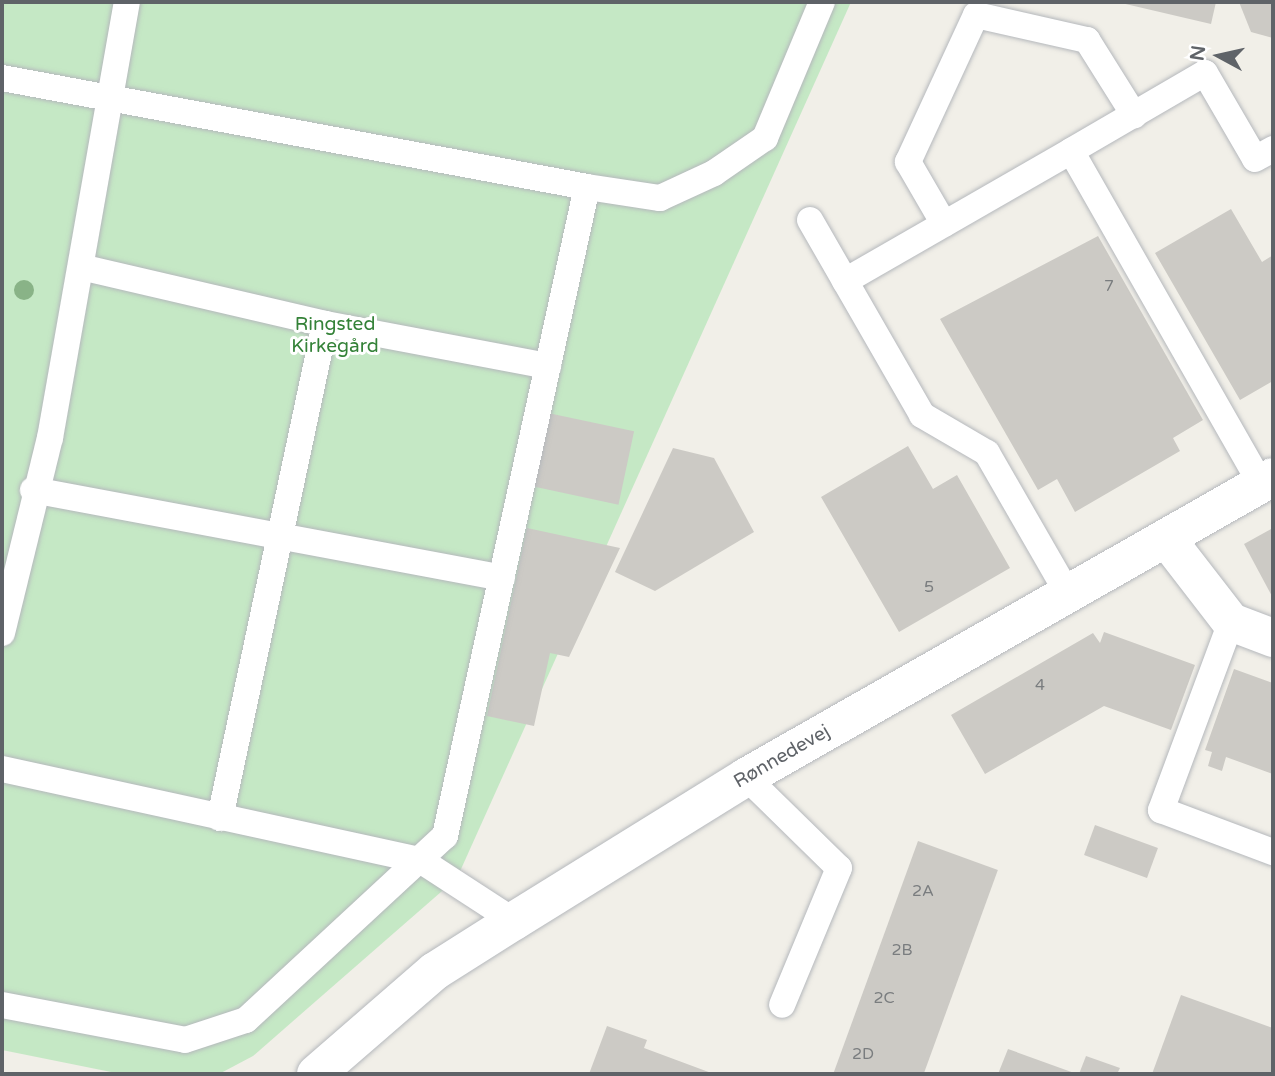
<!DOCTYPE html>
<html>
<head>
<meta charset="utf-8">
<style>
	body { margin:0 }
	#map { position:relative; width:1275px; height:1076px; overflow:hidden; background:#f1efe8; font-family:"Varela Round",sans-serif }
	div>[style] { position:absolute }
	.green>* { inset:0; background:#c5e8c5 }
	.building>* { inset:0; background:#cccac5; transform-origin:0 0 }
	.roads { filter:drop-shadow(0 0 2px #b5b8bc) drop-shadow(0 0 2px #b5b8bc) }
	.service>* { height:26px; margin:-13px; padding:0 13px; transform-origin:13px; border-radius:13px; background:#fff }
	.minor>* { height:38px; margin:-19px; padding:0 19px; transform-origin:19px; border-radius:19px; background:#fff }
	.tertiary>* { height:38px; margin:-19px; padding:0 19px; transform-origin:19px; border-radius:19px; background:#fff }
	.trees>* { width:20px; height:20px; margin:-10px; border-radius:50%; background:#89b387 }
	span { translate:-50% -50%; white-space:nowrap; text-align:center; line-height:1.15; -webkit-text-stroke:6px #fff; paint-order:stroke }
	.number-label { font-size:16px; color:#7a7d7f }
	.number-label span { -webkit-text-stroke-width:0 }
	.park-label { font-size:19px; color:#348238 }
	.street-label { font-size:19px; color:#5f6368 }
	.frame { position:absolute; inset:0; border:4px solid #5f6368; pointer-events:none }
	.north { position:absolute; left:1184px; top:21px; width:70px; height:70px; -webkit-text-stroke:5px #fff; paint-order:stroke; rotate:278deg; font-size:19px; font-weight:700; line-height:28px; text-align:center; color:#5f6368 }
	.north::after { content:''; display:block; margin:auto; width:24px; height:32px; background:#5f6368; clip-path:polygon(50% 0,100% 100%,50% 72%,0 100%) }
</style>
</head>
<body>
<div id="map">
	<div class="green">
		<i style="clip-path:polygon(2px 2px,851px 2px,457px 878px,253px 1056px,219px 1074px,121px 1074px,2px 1050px)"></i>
	</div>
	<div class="building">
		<i style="clip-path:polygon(1117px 2px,1216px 2px,1211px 24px)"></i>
		<i style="clip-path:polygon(1239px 2px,1273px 2px,1273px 38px,1251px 32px)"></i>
		<i style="clip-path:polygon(1231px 209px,1262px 262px,1273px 255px,1273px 381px,1240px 400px,1155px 253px)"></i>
		<i style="clip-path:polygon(1098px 236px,1203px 420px,1173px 438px,1180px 451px,1075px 512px,1057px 479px,1038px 490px,940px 319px)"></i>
		<i style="left:548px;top:413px;width:88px;height:75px;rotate:12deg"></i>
		<i style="clip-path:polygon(908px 446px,933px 489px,957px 475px,1010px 568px,899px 632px,821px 497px)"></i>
		<i style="clip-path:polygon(673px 448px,714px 458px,754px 532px,655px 591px,615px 572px)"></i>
		<i style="clip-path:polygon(527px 528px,620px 548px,569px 657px,550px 653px,534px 726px,487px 716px)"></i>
		<i style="clip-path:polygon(1273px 528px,1273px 598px,1244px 544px)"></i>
		<i style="clip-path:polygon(1104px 632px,1195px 665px,1171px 730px,1104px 706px,985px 774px,951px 715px,1093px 633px,1100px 643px)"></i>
		<i style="clip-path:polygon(1234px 669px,1273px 683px,1273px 774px,1226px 757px,1222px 771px,1208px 766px,1212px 752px,1205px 750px)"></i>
		<i style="left:1095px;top:825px;width:67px;height:32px;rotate:20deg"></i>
		<i style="left:918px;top:841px;width:85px;height:248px;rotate:20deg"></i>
		<i style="clip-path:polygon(1181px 995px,1273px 1028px,1273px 1074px,1152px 1074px)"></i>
		<i style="clip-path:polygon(607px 1026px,647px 1040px,644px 1048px,714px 1074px,589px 1074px)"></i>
		<i style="clip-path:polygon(1008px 1049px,1077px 1074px,998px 1074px)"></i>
		<i style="clip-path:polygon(1086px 1056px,1120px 1068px,1117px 1074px,1079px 1074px)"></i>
	</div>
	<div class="roads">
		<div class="service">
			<i style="left:2px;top:78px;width:595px;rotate:10.55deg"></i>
			<i style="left:810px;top:220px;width:225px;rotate:60.1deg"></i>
			<i style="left:922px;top:415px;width:75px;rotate:30.3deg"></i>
			<i style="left:987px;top:453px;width:163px;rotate:60.1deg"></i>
			<i style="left:944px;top:224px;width:72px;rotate:-120.1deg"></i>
			<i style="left:908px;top:162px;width:162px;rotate:-65.2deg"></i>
			<i style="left:976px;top:15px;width:114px;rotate:12.7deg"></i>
			<i style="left:1087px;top:40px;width:89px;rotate:57.9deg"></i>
			<i style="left:81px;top:267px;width:251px;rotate:13.1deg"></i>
			<i style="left:325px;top:324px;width:227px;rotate:10.7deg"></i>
			<i style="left:845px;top:281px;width:261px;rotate:-29.9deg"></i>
			<i style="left:1261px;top:484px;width:383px;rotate:-119.7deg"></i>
			<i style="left:1071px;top:151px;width:155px;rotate:-30.2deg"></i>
			<i style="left:1205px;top:73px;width:99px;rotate:59.8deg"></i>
			<i style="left:1255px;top:159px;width:21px;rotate:-29deg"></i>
			<i style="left:33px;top:490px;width:477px;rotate:10.6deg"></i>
			<i style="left:1231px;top:622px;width:201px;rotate:110.4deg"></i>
			<i style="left:1161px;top:810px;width:120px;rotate:20.6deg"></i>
			<i style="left:2px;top:633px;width:201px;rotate:-76.2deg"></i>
			<i style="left:50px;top:438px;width:443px;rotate:-80deg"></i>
			<i style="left:2px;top:769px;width:428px;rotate:12.3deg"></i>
			<i style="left:420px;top:860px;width:112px;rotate:33deg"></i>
			<i style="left:746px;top:777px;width:130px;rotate:44.4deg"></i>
			<i style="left:839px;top:868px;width:148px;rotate:112.6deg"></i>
			<i style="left:220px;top:818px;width:505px;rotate:-78deg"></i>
			<i style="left:2px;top:1005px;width:186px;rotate:10.8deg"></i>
			<i style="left:185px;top:1040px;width:64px;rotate:-18.2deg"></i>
			<i style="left:246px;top:1020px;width:271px;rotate:-42.8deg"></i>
			<i style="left:445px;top:836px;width:664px;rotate:-77.66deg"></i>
			<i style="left:587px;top:187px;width:74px;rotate:8.6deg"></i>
			<i style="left:660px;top:198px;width:60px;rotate:-24.8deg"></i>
			<i style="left:714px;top:173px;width:62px;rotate:-34.5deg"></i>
			<i style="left:765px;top:138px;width:147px;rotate:-67.3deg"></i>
		</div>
		<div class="minor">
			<i style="left:1166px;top:538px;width:106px;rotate:52.3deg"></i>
			<i style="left:1231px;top:622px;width:45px;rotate:20.9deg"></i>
		</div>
		<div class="tertiary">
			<i style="left:316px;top:1074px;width:157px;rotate:-40.9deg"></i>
			<i style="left:435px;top:971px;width:93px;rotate:-32.3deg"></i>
			<i style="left:514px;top:921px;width:273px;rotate:-31.8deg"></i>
			<i style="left:746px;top:777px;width:606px;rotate:-29.65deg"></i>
		</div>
	</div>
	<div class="trees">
		<i style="left:24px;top:290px"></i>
	</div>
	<div class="number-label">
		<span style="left:1109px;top:286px">7</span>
		<span style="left:929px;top:587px">5</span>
		<span style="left:1040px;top:685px">4</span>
		<span style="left:923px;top:891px">2A</span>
		<span style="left:902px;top:950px">2B</span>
		<span style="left:884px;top:998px">2C</span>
		<span style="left:863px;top:1054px">2D</span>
	</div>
	<div class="park-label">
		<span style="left:335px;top:336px">Ringsted<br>Kirkegård</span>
	</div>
	<div class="street-label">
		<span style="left:782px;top:757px;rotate:-30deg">Rønnedevej</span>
	</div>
	<div class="frame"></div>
	<div class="north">N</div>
</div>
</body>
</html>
